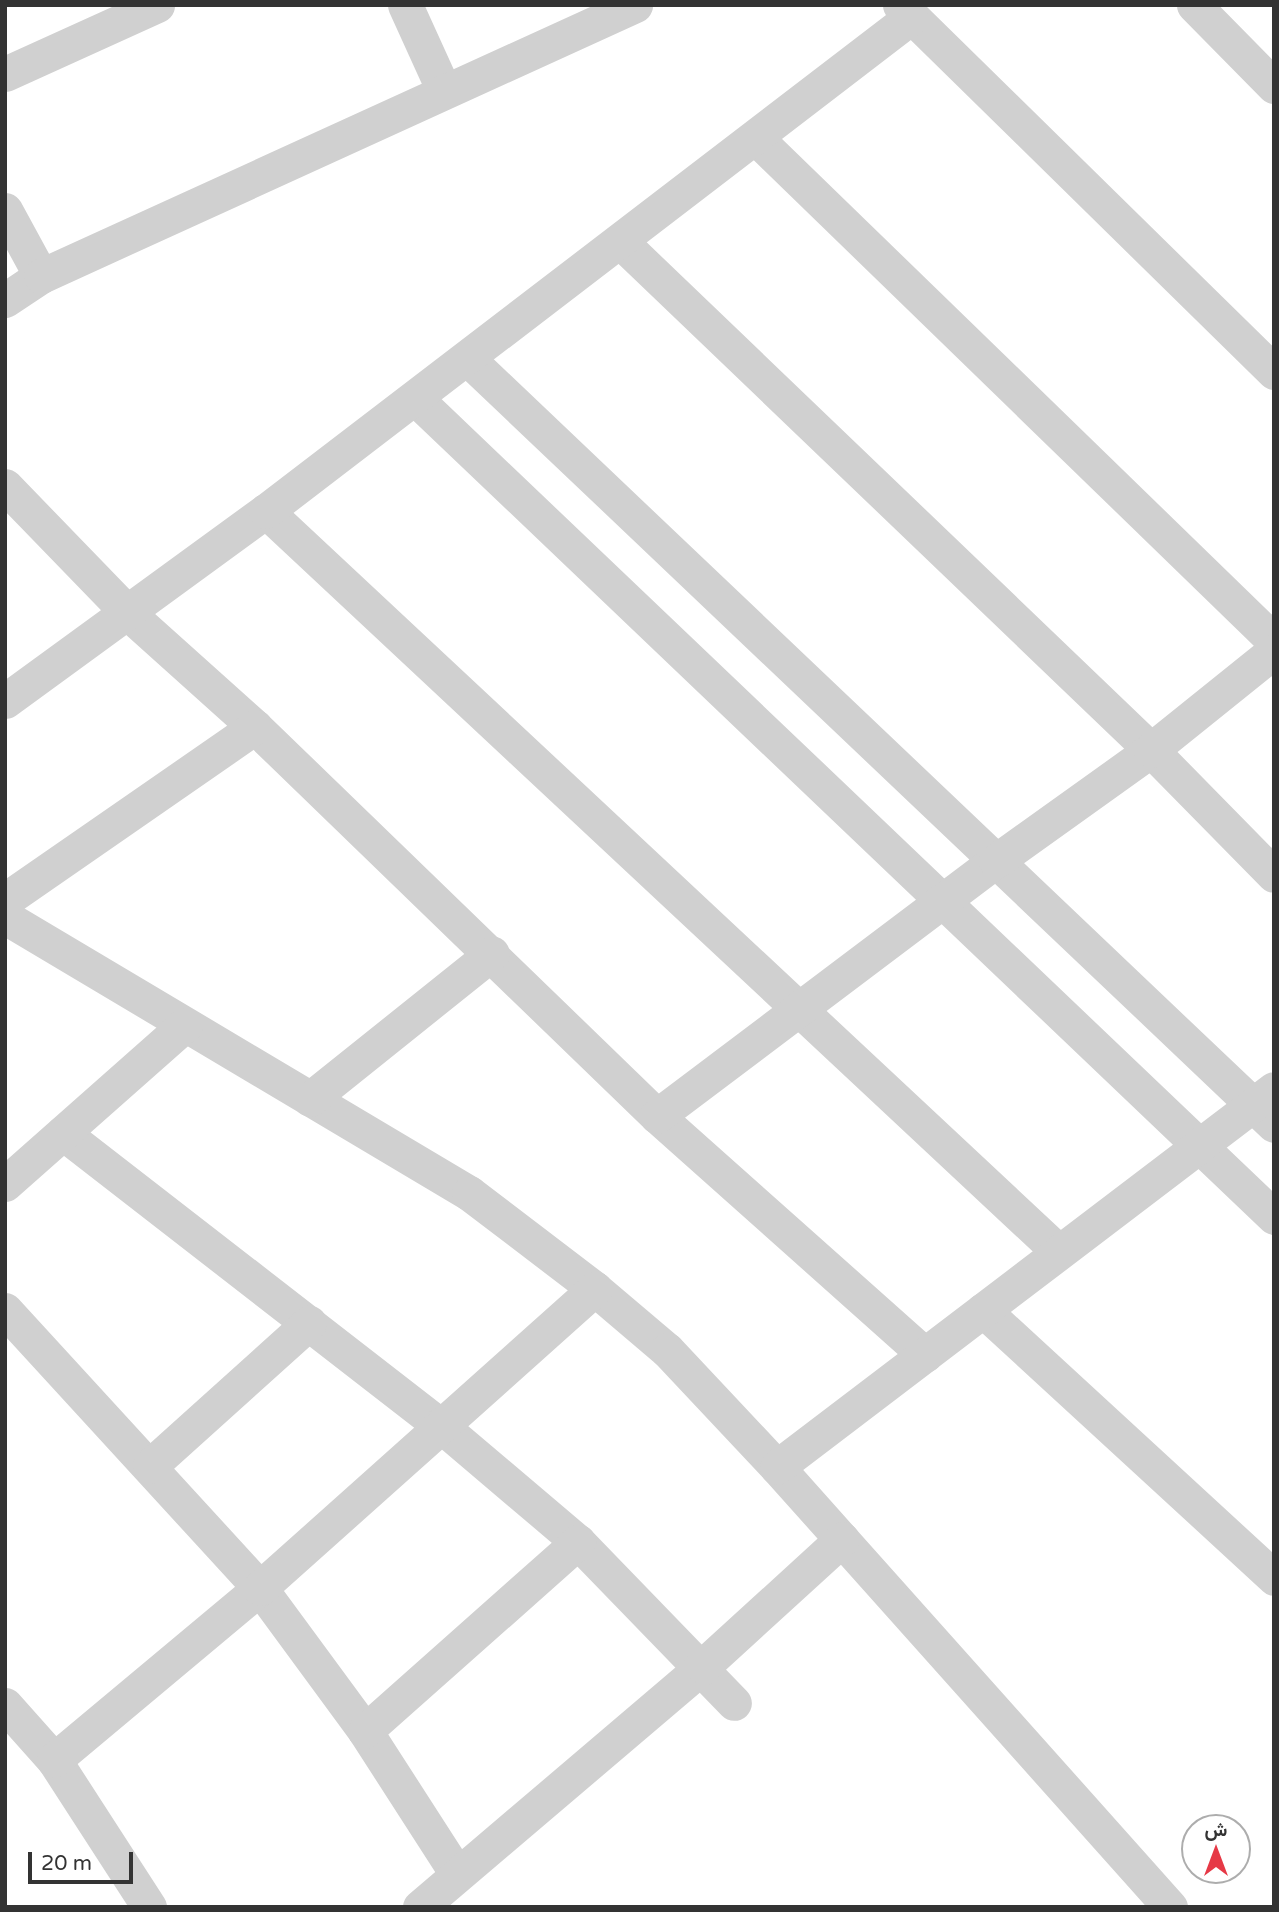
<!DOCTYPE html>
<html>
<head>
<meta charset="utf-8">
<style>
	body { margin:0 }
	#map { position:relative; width:1279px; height:1912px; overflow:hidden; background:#fff; font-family:"Varela Round",Vazirmatn,sans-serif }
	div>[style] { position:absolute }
	.minor>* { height:35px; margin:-17.5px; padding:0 17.5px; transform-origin:17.5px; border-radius:17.5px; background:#d0d0d0 }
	span { translate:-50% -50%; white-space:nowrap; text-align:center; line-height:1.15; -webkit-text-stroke:7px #fff; paint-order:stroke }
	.frame { position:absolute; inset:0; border:7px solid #333; pointer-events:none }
	.north { position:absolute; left:1181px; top:1814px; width:70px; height:70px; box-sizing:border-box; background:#fff; border:2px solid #adadad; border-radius:50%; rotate:0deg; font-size:19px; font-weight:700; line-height:28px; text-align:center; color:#333 }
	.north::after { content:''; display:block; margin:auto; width:24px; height:32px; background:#e63946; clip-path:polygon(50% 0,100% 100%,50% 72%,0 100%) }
	.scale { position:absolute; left:28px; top:1852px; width:105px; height:32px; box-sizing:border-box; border:4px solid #333; border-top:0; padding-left:9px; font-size:21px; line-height:24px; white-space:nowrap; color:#333; -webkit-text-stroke:5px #fff; paint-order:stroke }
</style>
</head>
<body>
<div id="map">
	<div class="minor">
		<i style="left:405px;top:5px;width:94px;rotate:65.6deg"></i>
		<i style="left:900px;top:5px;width:524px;rotate:44.46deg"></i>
		<i style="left:1194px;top:5px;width:114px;rotate:45.4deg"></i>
		<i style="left:5px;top:74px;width:167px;rotate:-24.4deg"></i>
		<i style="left:756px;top:138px;width:722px;rotate:44.16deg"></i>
		<i style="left:5px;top:210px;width:75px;rotate:61.4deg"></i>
		<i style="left:620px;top:241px;width:736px;rotate:43.79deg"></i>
		<i style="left:1151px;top:750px;width:175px;rotate:45.5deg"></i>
		<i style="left:5px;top:300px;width:43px;rotate:-33.7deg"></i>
		<i style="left:41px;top:276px;width:653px;rotate:-24.52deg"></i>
		<i style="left:467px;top:358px;width:1113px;rotate:43.54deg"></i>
		<i style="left:415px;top:398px;width:1187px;rotate:43.63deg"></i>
		<i style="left:5px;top:486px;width:178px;rotate:45.9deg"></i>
		<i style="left:129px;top:614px;width:169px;rotate:41.9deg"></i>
		<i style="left:255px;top:727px;width:559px;rotate:44.06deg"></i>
		<i style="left:657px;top:1116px;width:359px;rotate:41.7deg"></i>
		<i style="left:266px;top:511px;width:1085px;rotate:43.06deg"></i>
		<i style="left:5px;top:701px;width:323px;rotate:-36.1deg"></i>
		<i style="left:266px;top:511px;width:811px;rotate:-37.44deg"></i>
		<i style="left:5px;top:900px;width:304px;rotate:-34.7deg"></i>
		<i style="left:5px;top:917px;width:540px;rotate:30.75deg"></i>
		<i style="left:469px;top:1193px;width:158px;rotate:37.3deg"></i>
		<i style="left:595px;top:1289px;width:94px;rotate:40.3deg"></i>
		<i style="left:667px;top:1350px;width:161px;rotate:46.8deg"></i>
		<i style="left:777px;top:1467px;width:590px;rotate:48.23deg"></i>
		<i style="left:310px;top:1099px;width:233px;rotate:-38.7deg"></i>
		<i style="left:657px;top:1116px;width:424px;rotate:-37deg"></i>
		<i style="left:996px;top:861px;width:191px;rotate:-35.6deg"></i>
		<i style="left:1151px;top:750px;width:158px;rotate:-38.8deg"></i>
		<i style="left:63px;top:1133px;width:477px;rotate:37.8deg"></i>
		<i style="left:440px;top:1425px;width:181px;rotate:40.3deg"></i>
		<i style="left:578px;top:1542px;width:224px;rotate:45.9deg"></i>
		<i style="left:5px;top:1184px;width:240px;rotate:-41.5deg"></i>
		<i style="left:5px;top:1310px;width:377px;rotate:47.5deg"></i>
		<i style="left:260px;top:1588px;width:177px;rotate:53.7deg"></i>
		<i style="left:365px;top:1731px;width:170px;rotate:57.2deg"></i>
		<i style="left:983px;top:1310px;width:396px;rotate:42.6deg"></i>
		<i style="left:150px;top:1466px;width:214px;rotate:-42deg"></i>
		<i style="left:777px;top:1467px;width:624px;rotate:-37.26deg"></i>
		<i style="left:5px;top:1705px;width:74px;rotate:48.3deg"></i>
		<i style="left:54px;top:1760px;width:175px;rotate:57.1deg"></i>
		<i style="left:365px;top:1731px;width:285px;rotate:-41.6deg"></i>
		<i style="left:54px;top:1760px;width:268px;rotate:-39.9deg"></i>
		<i style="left:260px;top:1588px;width:449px;rotate:-41.8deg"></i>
		<i style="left:420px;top:1907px;width:372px;rotate:-40.4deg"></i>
		<i style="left:703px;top:1666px;width:188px;rotate:-42.4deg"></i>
	</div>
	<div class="frame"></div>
	<div class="north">ش</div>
	<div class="scale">20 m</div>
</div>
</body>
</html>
